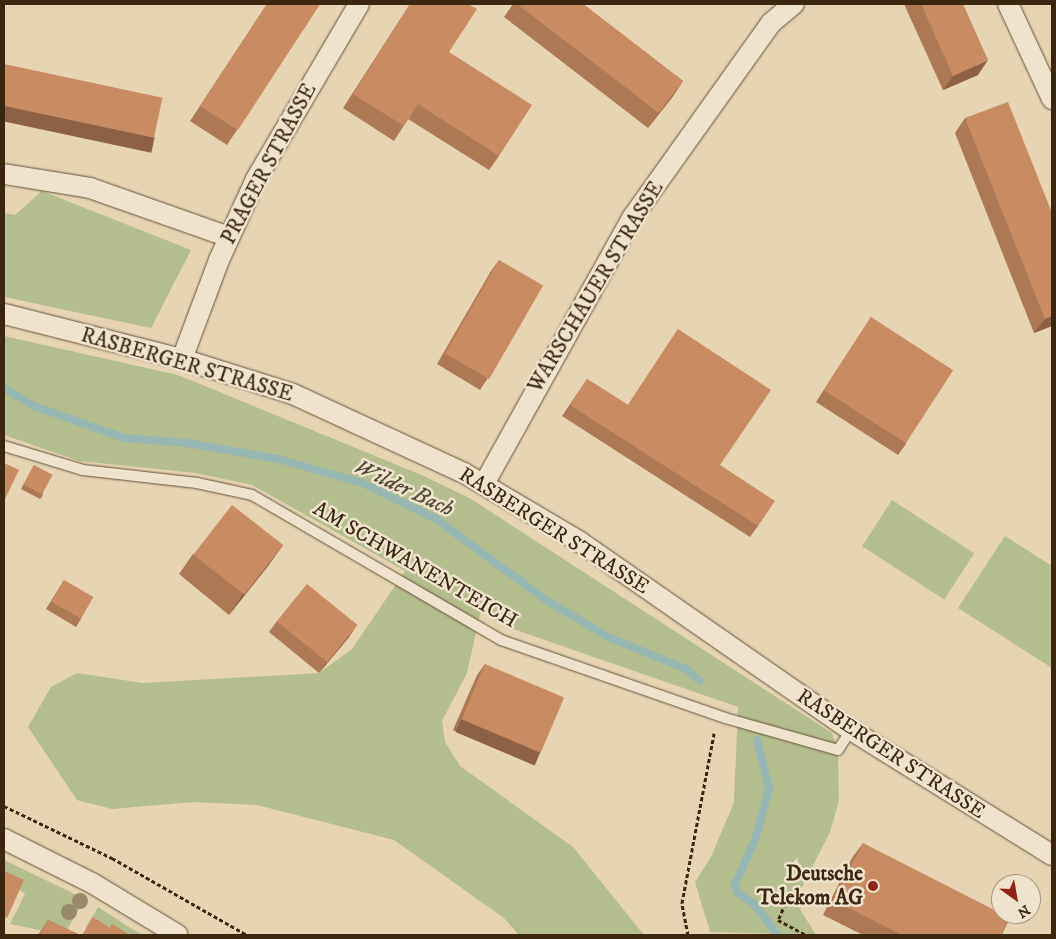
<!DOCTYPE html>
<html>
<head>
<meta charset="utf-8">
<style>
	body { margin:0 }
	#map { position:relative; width:1056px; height:939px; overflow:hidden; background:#e6d4b3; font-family:"IM FELL DW Pica",serif }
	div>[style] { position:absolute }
	.green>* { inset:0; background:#b4bd8d; transform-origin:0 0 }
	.stream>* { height:8px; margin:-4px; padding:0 4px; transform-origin:4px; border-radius:4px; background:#97b7b2 }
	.path>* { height:3px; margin-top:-1.5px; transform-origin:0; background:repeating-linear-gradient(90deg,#3b2710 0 4px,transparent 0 6.5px) }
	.roads { filter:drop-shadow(0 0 1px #665239) drop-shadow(0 0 1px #665239) }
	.service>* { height:10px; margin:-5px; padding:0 5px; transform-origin:5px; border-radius:5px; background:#efe3ce }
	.minor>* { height:20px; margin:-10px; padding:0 10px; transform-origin:10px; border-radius:10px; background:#efe3ce }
	.trees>* { width:16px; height:16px; margin:-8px; border-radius:50%; background:#98896a }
	.wall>* { inset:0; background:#ad7854 }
	.shaded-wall>* { inset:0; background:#8d6145; transform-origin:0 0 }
	.building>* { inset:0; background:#c98b62; transform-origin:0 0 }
	.dots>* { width:14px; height:14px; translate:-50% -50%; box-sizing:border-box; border:2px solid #efe3ce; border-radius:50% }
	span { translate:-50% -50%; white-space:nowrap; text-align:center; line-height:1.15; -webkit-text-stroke:5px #efe3ce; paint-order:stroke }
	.street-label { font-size:21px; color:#3b2710 }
	.poi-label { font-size:21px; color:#3b2710; font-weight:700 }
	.right { translate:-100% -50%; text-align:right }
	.water-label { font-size:22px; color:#524b38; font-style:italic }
	.frame { position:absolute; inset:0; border:5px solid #3b2710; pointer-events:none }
	.north { position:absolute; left:991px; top:874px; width:50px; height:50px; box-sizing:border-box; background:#efe3ce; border:1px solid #a79882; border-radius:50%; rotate:148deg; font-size:14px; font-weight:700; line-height:20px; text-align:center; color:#3b2710 }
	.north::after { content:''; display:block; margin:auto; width:18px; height:22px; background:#8f2418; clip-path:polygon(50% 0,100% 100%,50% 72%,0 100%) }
</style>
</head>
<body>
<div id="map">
	<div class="green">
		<i style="clip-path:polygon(42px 191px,191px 250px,151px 328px,4px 297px,4px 213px,15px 215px)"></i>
		<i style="clip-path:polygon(4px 336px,178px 375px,424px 476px,471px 499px,832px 733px,838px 750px,839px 800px,830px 832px,795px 901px,816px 935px,710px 932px,695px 882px,711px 857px,734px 802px,738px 707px,507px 627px,481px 610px,467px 673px,442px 721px,445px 742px,460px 766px,573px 847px,644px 935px,519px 935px,504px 918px,394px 840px,257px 805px,194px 802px,112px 809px,77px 800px,28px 727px,51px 687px,77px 673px,143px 683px,319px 673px,352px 649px,405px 571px,252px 485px,195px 473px,79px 461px,4px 435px)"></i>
		<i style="left:892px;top:500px;width:98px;height:55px;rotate:33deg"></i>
		<i style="clip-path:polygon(1005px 536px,1052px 566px,1052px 668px,958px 608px)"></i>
		<i style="clip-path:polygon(4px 860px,85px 899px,64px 935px,10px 924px,25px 894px,4px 878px)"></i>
		<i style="clip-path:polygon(98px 907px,129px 927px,143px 935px,109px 935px,86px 927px)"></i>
	</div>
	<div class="stream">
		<i style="left:4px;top:388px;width:37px;rotate:31deg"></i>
		<i style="left:36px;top:407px;width:93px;rotate:19.4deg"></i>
		<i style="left:124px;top:438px;width:63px;rotate:4.5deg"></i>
		<i style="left:187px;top:443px;width:92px;rotate:10deg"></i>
		<i style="left:278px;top:459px;width:87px;rotate:15.9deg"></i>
		<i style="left:362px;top:483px;width:82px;rotate:25.9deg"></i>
		<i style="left:436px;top:519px;width:137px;rotate:36.4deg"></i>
		<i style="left:546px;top:600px;width:72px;rotate:30.8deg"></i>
		<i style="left:608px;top:637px;width:84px;rotate:22.3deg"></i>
		<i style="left:686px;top:669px;width:18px;rotate:41deg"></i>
		<i style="left:757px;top:740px;width:50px;rotate:76.2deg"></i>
		<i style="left:769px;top:789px;width:53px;rotate:105.4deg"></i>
		<i style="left:755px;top:840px;width:48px;rotate:114.4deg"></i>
		<i style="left:735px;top:884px;width:8px;rotate:76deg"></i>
		<i style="left:737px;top:892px;width:22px;rotate:36deg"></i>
		<i style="left:755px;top:905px;width:38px;rotate:53deg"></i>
	</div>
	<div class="path">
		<i style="left:4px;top:806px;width:120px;rotate:25.7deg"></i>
		<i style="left:112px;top:858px;width:155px;rotate:29.7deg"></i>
		<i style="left:788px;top:897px;width:25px;rotate:113deg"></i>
		<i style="left:778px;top:920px;width:32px;rotate:28deg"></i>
		<i style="left:688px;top:935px;width:33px;rotate:-101deg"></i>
		<i style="left:682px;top:903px;width:173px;rotate:-79.3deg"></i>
	</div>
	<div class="roads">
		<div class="service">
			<i style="left:4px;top:446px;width:83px;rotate:16.9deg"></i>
			<i style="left:83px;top:470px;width:115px;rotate:6.5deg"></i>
			<i style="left:197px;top:483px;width:56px;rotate:12.3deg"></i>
			<i style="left:252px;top:495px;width:288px;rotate:30.2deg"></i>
			<i style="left:501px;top:640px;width:237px;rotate:19.2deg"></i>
			<i style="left:725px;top:718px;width:117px;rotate:15.8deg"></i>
			<i style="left:838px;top:750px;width:24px;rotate:-57deg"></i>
		</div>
		<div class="minor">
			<i style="left:1008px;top:4px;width:105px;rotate:65.1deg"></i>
			<i style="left:4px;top:174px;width:87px;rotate:9.2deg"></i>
			<i style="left:90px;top:188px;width:147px;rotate:19.4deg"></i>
			<i style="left:4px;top:314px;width:184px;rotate:14.2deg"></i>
			<i style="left:182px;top:359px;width:116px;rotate:17.5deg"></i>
			<i style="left:293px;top:394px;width:188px;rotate:24.8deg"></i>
			<i style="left:464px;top:473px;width:135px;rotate:30.7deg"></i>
			<i style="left:580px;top:542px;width:330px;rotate:34.8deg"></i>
			<i style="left:851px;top:730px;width:237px;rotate:31.9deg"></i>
			<i style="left:182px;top:359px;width:106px;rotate:-69.5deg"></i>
			<i style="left:219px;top:260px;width:89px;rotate:-65.4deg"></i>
			<i style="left:256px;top:179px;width:203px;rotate:-59.5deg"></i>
			<i style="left:484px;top:484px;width:304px;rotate:-60.9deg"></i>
			<i style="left:632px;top:218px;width:239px;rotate:-54.5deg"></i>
			<i style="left:771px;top:23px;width:30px;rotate:-40deg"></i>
			<i style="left:4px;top:839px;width:98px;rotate:26.6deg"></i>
			<i style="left:92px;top:883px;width:100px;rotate:31.2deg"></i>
		</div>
	</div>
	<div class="trees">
		<i style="left:80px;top:901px"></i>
		<i style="left:69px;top:912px"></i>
	</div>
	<div class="wall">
		<i style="clip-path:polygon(267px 4px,320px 4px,227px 145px,190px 121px)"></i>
		<i style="clip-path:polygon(410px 4px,468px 4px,449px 52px,499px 156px,489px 170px,408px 119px,394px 141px,343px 108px)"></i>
		<i style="clip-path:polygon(513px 4px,583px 4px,683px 81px,673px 96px,648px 128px,504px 17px)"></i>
		<i style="clip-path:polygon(904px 4px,963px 4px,978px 75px,943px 90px)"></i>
		<i style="clip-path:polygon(965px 118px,1052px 213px,1052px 326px,1034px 333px,955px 133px)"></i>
		<i style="clip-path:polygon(499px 260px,488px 378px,480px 390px,437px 364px,491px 271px)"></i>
		<i style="clip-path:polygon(871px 317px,906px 444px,898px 455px,816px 402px)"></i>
		<i style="clip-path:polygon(678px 329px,720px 465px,758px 526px,750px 537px,562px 416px,587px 379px,628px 405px)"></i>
		<i style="clip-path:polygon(34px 465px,43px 495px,40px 499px,21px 489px)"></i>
		<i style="clip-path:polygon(283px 545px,268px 566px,229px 615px,179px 574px,193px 554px)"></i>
		<i style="clip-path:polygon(64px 580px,81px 619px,76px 627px,46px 609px)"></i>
		<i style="clip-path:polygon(277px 621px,349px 637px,319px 673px,269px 632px)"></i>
		<i style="clip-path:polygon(485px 664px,540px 753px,532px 764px,453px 730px,477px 675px)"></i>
		<i style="clip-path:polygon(863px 843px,1002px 935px,863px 935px,823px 915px,852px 858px)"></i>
		<i style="clip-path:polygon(48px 920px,80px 935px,38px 935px)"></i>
	</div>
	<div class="shaded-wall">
		<i style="clip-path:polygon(988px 60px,978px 75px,943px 90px,953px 76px)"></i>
		<i style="clip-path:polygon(683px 81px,673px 96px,648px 128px,659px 113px)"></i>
		<i style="left:4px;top:105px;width:154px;height:16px;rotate:12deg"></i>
		<i style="clip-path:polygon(1052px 316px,1052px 326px,1034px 333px,1045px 319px)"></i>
		<i style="clip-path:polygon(283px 545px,268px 566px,229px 615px,243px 594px)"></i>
		<i style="clip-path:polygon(357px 625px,349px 637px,319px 673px,327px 662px)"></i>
		<i style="left:461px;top:719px;width:86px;height:14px;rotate:23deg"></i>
	</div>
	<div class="building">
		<i style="clip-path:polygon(267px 4px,320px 4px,238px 130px,200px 106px)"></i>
		<i style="clip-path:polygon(410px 4px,468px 4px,477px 9px,449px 52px,532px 105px,499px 156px,418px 104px,404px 126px,353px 94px)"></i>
		<i style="clip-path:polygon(517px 4px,583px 4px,683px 81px,659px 113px)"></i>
		<i style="clip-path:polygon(921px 4px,963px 4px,988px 60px,953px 76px)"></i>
		<i style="left:4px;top:64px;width:162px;height:41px;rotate:12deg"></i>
		<i style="clip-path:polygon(1008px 102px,1052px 213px,1052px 316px,1045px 319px,965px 118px)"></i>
		<i style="left:499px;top:260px;width:51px;height:108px;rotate:30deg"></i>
		<i style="left:871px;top:317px;width:98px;height:87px;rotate:33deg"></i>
		<i style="clip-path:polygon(678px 329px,771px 390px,720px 465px,775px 501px,758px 526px,570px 405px,587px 379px,628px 405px)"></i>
		<i style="clip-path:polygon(4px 463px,19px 470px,4px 501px)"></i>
		<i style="left:34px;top:465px;width:21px;height:22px;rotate:28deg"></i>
		<i style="left:232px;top:505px;width:65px;height:63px;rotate:38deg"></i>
		<i style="left:64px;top:580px;width:34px;height:25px;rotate:30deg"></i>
		<i style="left:307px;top:584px;width:65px;height:48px;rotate:39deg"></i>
		<i style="left:485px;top:664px;width:86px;height:60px;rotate:23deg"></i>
		<i style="clip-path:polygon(863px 843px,1010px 918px,1002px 935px,902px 935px,833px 900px)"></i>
		<i style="clip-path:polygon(4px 871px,24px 880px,7px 918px,4px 917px)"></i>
		<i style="clip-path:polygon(93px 917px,110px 928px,112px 924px,130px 935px,82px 935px)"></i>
		<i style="clip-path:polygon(48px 920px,80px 935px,40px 935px)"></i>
	</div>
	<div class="dots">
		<i style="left:873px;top:886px;background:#8f2418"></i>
	</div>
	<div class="street-label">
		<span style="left:269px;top:164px;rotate:-62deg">PRAGER STRASSE</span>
		<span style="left:596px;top:287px;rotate:-59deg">WARSCHAUER STRASSE</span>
		<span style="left:187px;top:365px;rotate:16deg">RASBERGER STRASSE</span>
		<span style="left:554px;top:531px;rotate:32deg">RASBERGER STRASSE</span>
		<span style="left:415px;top:565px;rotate:30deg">AM SCHWANENTEICH</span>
		<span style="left:891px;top:754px;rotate:33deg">RASBERGER STRASSE</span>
	</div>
	<div class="poi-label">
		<span class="right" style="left:863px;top:886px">Deutsche<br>Telekom AG</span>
	</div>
	<div class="water-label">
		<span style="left:404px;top:488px;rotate:25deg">Wilder Bach</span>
	</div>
	<div class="frame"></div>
	<div class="north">N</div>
</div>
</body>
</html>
